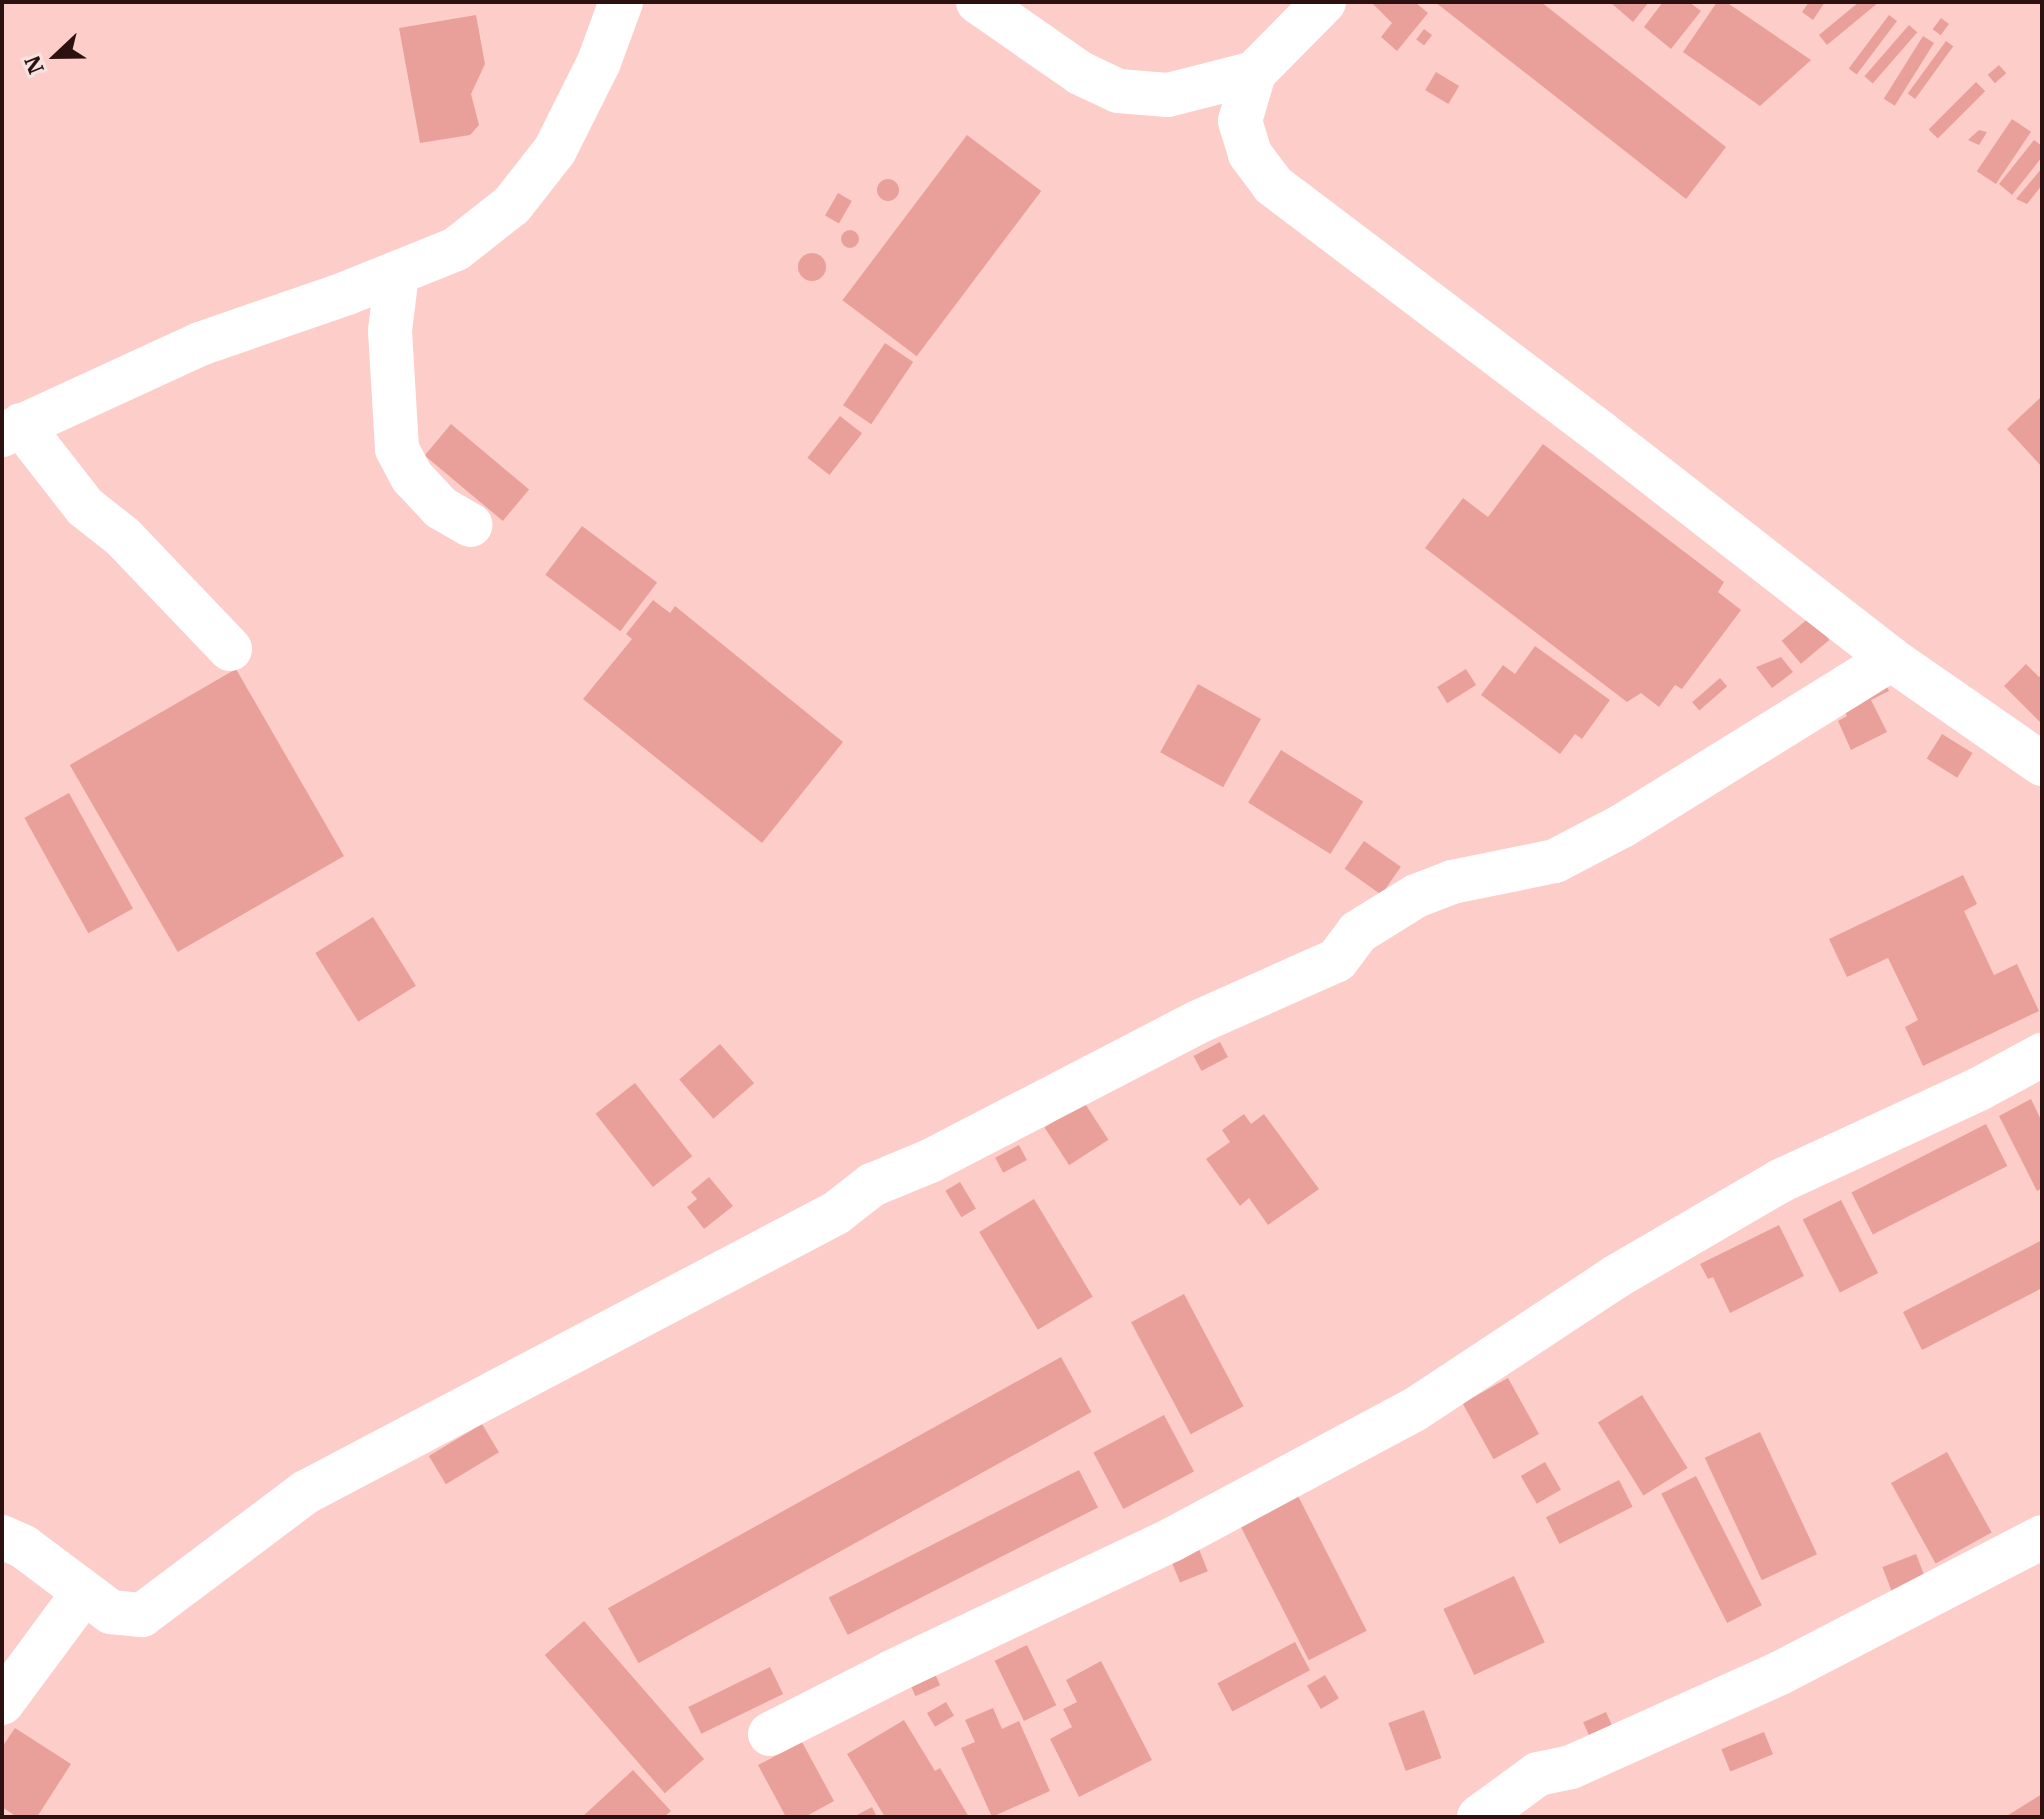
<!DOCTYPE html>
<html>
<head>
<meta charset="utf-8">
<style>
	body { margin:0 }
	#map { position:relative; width:2044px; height:1819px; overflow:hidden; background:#fdcec9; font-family:"IBM Plex Serif",serif }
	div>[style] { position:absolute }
	.building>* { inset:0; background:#eaa09a; transform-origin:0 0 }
	.round { border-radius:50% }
	.minor>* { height:44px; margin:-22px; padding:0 22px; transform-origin:22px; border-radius:22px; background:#fff }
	span { translate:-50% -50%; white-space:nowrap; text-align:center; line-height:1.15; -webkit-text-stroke:6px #f4e3e2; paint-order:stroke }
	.frame { position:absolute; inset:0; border:4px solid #2c1110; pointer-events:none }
	.north { position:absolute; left:16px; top:16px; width:80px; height:80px; -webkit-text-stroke:6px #f4e3e2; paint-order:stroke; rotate:248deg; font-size:22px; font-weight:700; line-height:32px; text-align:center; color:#2c1110 }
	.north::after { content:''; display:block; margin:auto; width:28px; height:36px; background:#2c1110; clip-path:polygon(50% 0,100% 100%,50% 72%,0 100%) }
</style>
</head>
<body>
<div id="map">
	<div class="building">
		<i style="clip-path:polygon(1371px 2px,1415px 2px,1428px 13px,1397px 51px,1381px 37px,1392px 23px)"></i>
		<i style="clip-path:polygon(1435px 2px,1541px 2px,1726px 147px,1686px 199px)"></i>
		<i style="clip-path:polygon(1610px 2px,1649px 2px,1633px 22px)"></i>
		<i style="clip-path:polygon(1663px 2px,1689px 2px,1701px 11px,1671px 49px,1644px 27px)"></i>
		<i style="clip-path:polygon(1717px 2px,1726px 2px,1811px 60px,1760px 106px,1683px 52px)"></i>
		<i style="clip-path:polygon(1809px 2px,1825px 2px,1813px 20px,1802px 12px)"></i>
		<i style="clip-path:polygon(1859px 2px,1879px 2px,1827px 45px,1819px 35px)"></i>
		<i style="clip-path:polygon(476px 15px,485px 64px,471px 94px,479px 125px,470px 135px,420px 143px,399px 28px)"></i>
		<i style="left:1889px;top:15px;width:10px;height:67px;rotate:37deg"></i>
		<i style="left:1941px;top:18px;width:10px;height:14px;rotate:37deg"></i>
		<i style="left:1909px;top:25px;width:11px;height:68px;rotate:41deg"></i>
		<i style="left:1424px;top:29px;width:10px;height:13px;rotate:37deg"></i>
		<i style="left:1923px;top:36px;width:13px;height:74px;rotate:32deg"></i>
		<i style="left:1946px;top:41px;width:9px;height:65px;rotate:36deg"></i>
		<i style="left:1999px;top:65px;width:11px;height:15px;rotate:49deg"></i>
		<i style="left:1436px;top:72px;width:27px;height:21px;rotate:31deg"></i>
		<i style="left:1976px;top:82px;width:13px;height:67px;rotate:45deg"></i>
		<i style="left:2012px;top:119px;width:23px;height:63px;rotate:34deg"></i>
		<i style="clip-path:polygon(1979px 130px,1987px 132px,1979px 145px,1968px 140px)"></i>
		<i style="left:967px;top:135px;width:93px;height:207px;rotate:37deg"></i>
		<i style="clip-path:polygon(2034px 140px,2042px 146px,2042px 157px,2012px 195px,1999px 184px)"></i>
		<i style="clip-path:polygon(2042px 168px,2042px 185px,2027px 204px,2016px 199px)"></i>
		<i class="round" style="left:877px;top:179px;width:22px;height:22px"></i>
		<i style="left:838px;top:193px;width:16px;height:26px;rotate:30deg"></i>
		<i class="round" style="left:841px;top:230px;width:18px;height:18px"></i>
		<i class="round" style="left:798px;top:253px;width:28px;height:28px"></i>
		<i style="left:885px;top:343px;width:34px;height:75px;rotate:34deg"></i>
		<i style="clip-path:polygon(2042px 396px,2042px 467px,2007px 429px)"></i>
		<i style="left:840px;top:416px;width:28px;height:53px;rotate:38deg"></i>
		<i style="left:451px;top:424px;width:102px;height:41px;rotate:40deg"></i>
		<i style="clip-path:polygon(1543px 444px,1724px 582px,1718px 592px,1741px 610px,1682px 689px,1675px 685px,1659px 707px,1641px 693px,1627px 702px,1425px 548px,1463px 498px,1488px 517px)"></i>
		<i style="left:582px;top:526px;width:94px;height:61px;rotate:37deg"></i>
		<i style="clip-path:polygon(653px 600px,670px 613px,675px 606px,843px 742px,762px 843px,583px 699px,632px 639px,626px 634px)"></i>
		<i style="left:1810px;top:617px;width:30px;height:37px;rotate:50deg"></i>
		<i style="clip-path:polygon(1535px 646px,1610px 700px,1582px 739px,1575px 734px,1560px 754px,1481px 695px,1503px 665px,1515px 674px)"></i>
		<i style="clip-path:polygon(1781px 657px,1793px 672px,1772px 688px,1756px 667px)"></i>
		<i style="clip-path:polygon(2026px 664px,2039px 677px,2042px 674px,2042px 724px,2004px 686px)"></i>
		<i style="left:236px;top:669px;width:216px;height:192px;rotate:60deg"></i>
		<i style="left:1466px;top:669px;width:19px;height:34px;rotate:58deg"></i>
		<i style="left:1720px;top:678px;width:11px;height:37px;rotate:49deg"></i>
		<i style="clip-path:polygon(1883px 678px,1889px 691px,1871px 700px,1887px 732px,1851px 750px,1838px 721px,1847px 716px,1839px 700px)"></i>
		<i style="left:1198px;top:684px;width:72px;height:78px;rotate:29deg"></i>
		<i style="left:1942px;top:734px;width:36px;height:29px;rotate:32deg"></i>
		<i style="left:1281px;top:750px;width:97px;height:62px;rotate:32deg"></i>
		<i style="left:69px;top:793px;width:132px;height:51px;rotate:61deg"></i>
		<i style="left:1364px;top:841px;width:45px;height:34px;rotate:35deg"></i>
		<i style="clip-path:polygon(1963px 875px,1977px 904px,1964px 911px,1994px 975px,2017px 964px,2039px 1011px,1923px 1066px,1905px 1027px,1918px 1020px,1888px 958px,1847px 977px,1829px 939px)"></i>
		<i style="left:373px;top:917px;width:81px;height:68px;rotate:58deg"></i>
		<i style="left:1220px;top:1042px;width:17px;height:30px;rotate:62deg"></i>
		<i style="left:720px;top:1044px;width:52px;height:54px;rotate:49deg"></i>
		<i style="left:635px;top:1083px;width:93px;height:50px;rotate:52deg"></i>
		<i style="clip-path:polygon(2031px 1099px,2042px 1122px,2042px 1188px,2037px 1191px,1999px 1116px)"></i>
		<i style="left:1084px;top:1102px;width:45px;height:47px;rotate:57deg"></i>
		<i style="clip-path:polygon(1244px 1114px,1251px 1124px,1264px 1114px,1319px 1189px,1268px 1225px,1249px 1198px,1240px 1206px,1206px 1159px,1230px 1142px,1222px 1130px)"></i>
		<i style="left:1986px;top:1124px;width:47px;height:151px;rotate:63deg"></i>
		<i style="left:1019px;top:1145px;width:17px;height:27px;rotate:62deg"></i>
		<i style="clip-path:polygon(709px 1177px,733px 1206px,704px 1229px,687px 1207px,697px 1199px,691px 1192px)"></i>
		<i style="left:960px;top:1182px;width:31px;height:17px;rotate:59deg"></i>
		<i style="left:1034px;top:1199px;width:114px;height:64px;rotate:59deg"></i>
		<i style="left:1841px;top:1200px;width:82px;height:43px;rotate:63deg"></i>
		<i style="clip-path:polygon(1779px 1225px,1804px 1276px,1730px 1313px,1713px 1277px,1708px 1279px,1700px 1264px)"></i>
		<i style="clip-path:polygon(2042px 1240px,2042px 1288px,1922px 1350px,1903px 1312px)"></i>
		<i style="left:1184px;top:1294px;width:127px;height:60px;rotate:62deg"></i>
		<i style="left:1061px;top:1357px;width:63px;height:518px;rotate:61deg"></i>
		<i style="left:1508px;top:1378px;width:64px;height:52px;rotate:61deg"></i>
		<i style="left:1642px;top:1395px;width:86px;height:52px;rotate:58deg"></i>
		<i style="left:1164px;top:1415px;width:64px;height:80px;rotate:62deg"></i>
		<i style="left:482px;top:1424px;width:33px;height:62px;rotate:59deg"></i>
		<i style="left:1760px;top:1432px;width:135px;height:61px;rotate:65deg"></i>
		<i style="left:1947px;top:1452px;width:92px;height:64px;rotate:61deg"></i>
		<i style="left:1545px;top:1462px;width:32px;height:28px;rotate:60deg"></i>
		<i style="left:1079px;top:1470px;width:42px;height:281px;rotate:63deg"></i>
		<i style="left:1696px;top:1476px;width:145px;height:39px;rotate:63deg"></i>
		<i style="left:1619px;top:1480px;width:30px;height:82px;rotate:63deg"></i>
		<i style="left:1295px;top:1490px;width:158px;height:65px;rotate:63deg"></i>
		<i style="left:1194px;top:1537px;width:37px;height:30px;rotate:68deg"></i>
		<i style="left:1916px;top:1554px;width:30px;height:36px;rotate:69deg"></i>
		<i style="left:1514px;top:1576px;width:73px;height:78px;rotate:65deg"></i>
		<i style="left:584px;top:1621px;width:183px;height:52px;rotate:49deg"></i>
		<i style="left:1295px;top:1642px;width:32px;height:88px;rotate:62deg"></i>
		<i style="left:1027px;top:1645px;width:67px;height:36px;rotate:64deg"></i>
		<i style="clip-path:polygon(1101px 1661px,1152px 1760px,1079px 1797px,1050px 1739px,1072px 1727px,1063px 1709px,1077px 1702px,1066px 1680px)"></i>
		<i style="left:770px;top:1667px;width:30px;height:91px;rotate:64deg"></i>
		<i style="left:932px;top:1667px;width:20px;height:27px;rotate:66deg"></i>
		<i style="left:1325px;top:1675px;width:27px;height:21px;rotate:59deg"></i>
		<i style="left:946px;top:1702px;width:16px;height:22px;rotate:60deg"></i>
		<i style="clip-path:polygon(993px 1708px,1002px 1729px,1019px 1721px,1050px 1791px,992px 1817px,961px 1748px,975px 1742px,965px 1720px)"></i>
		<i style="left:1424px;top:1710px;width:51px;height:38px;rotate:70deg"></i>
		<i style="left:1606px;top:1712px;width:27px;height:25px;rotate:66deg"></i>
		<i style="clip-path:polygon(904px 1720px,935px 1771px,940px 1768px,969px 1817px,885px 1817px,847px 1754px)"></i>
		<i style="clip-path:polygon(15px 1728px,71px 1764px,37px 1817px,17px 1817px,2px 1807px,2px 1747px)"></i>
		<i style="left:1764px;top:1732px;width:24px;height:46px;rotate:68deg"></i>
		<i style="clip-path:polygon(802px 1742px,834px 1801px,805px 1817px,786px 1817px,758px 1765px)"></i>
		<i style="clip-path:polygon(633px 1770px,671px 1811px,664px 1817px,582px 1817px)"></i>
		<i style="clip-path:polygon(2042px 1794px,2042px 1817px,2005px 1817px)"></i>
		<i style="clip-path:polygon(872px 1807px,877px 1817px,853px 1817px)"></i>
	</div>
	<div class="minor">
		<i style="left:978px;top:2px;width:124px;rotate:34.8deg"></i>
		<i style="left:1080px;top:73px;width:42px;rotate:25.3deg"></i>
		<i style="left:1118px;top:91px;width:50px;rotate:4.6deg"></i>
		<i style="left:1168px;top:95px;width:89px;rotate:-14.3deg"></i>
		<i style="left:1324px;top:2px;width:100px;rotate:134.6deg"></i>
		<i style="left:1254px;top:73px;width:50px;rotate:106.3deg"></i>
		<i style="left:1240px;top:121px;width:34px;rotate:73deg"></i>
		<i style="left:1250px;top:154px;width:39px;rotate:53deg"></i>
		<i style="left:1273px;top:185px;width:411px;rotate:37.1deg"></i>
		<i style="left:1601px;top:433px;width:368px;rotate:37.9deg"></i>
		<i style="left:1891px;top:659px;width:184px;rotate:34.8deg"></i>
		<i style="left:397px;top:273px;width:58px;rotate:96.9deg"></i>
		<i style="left:390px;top:331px;width:118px;rotate:86.6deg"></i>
		<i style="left:397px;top:449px;width:32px;rotate:62deg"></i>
		<i style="left:412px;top:477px;width:42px;rotate:46.9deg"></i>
		<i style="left:441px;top:508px;width:34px;rotate:30deg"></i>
		<i style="left:21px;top:425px;width:104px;rotate:52deg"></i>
		<i style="left:85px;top:507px;width:48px;rotate:38.3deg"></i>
		<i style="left:123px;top:537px;width:155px;rotate:46.3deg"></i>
		<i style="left:2px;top:435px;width:218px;rotate:-24.7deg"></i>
		<i style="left:200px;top:344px;width:156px;rotate:-19.1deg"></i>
		<i style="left:347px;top:293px;width:118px;rotate:-22deg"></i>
		<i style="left:456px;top:249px;width:71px;rotate:-38.2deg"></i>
		<i style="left:512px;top:205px;width:70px;rotate:-52deg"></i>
		<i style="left:555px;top:150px;width:98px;rotate:-63.4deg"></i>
		<i style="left:599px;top:62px;width:64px;rotate:-69.9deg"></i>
		<i style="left:2px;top:1537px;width:24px;rotate:24deg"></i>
		<i style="left:24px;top:1547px;width:109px;rotate:36.8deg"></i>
		<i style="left:111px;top:1612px;width:31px;rotate:6deg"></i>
		<i style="left:142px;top:1615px;width:205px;rotate:-36.9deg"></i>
		<i style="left:306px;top:1492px;width:599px;rotate:-27.76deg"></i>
		<i style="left:836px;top:1213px;width:46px;rotate:-37.9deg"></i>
		<i style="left:872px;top:1185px;width:63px;rotate:-22.5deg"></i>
		<i style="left:930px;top:1161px;width:302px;rotate:-27.4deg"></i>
		<i style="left:1198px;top:1022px;width:152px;rotate:-24deg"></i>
		<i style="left:1337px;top:960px;width:35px;rotate:-53deg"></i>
		<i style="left:1358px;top:932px;width:68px;rotate:-31.8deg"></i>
		<i style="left:1416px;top:896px;width:39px;rotate:-21deg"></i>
		<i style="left:1452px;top:882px;width:105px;rotate:-11.5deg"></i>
		<i style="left:1555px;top:861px;width:76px;rotate:-27.6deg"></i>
		<i style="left:1622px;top:826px;width:317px;rotate:-31.8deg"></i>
		<i style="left:2px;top:1703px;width:138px;rotate:-53.5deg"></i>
		<i style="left:770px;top:1734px;width:137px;rotate:-26.9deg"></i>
		<i style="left:892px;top:1672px;width:311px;rotate:-25.3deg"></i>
		<i style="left:1173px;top:1539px;width:273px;rotate:-28.2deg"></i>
		<i style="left:1414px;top:1410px;width:243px;rotate:-33.4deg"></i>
		<i style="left:1617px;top:1276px;width:189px;rotate:-30.2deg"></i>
		<i style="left:1780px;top:1181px;width:219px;rotate:-24.8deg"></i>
		<i style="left:1979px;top:1089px;width:72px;rotate:-28.4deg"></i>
		<i style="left:1479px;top:1817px;width:73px;rotate:-36.1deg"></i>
		<i style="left:1538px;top:1774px;width:34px;rotate:-12deg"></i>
		<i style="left:1571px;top:1767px;width:229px;rotate:-24.2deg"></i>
		<i style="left:1780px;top:1673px;width:295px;rotate:-27.4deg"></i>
	</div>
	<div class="frame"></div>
	<div class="north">N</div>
</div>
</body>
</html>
